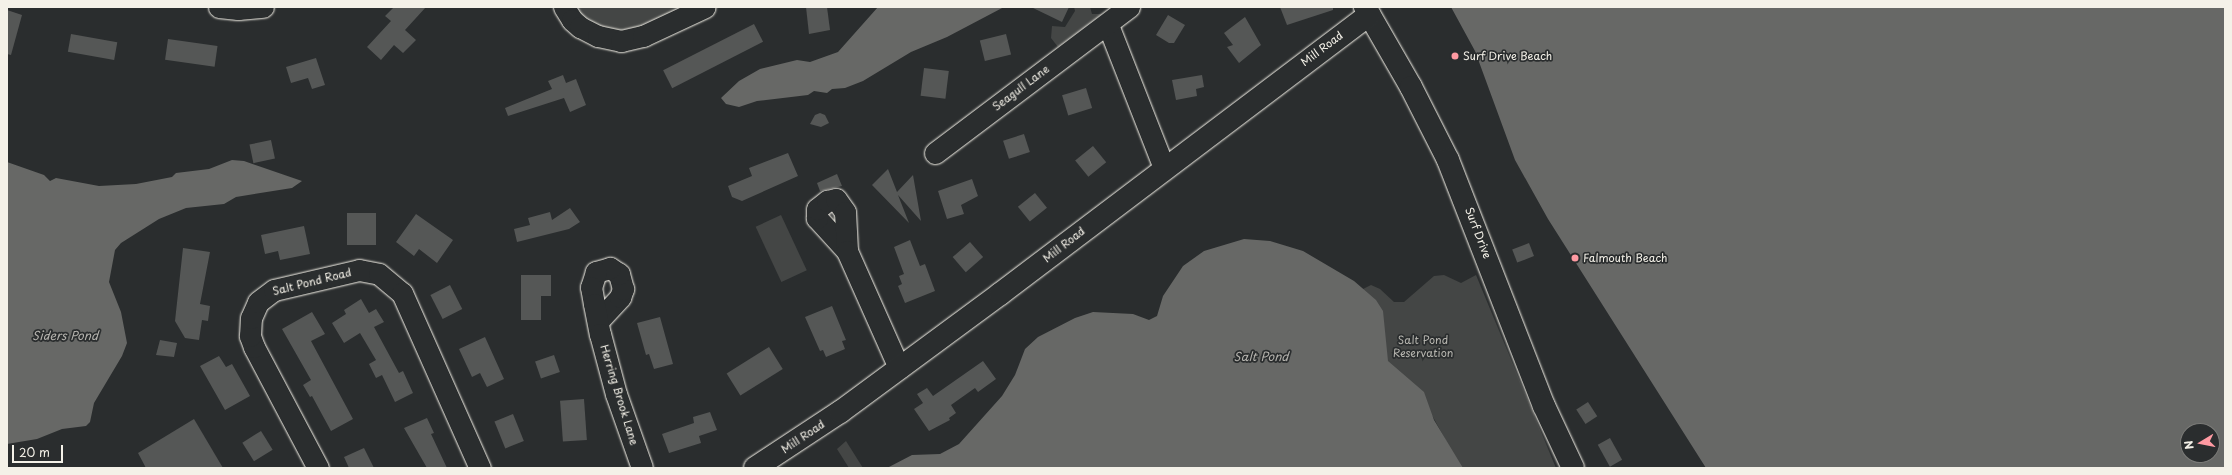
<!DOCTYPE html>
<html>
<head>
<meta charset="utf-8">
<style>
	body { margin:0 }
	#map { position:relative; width:2232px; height:475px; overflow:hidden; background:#2a2d2e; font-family:"Playpen Sans",sans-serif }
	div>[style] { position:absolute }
	.green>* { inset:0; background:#444645; transform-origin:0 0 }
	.water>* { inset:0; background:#676866 }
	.building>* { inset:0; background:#555756; transform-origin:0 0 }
	.roads { filter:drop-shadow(0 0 1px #f4f1e8) drop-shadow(0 0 1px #f4f1e8) }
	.street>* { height:21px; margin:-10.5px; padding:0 10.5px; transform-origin:10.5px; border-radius:10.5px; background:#2a2d2e }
	.secondary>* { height:22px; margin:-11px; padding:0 11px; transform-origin:11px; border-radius:11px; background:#2a2d2e }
	.dots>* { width:11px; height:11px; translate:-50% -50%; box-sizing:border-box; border:2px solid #2a2d2e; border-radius:50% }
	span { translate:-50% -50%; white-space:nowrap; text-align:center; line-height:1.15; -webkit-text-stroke:3.5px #2a2d2e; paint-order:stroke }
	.street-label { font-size:11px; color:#f4f1e8 }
	.poi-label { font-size:11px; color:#f4f1e8 }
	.left { translate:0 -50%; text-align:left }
	.park-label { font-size:11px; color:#b6b5af }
	.water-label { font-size:12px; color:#b5b3ae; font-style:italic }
	.frame { position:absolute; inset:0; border:8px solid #f4f1e8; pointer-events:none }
	.north { position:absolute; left:2180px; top:423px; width:40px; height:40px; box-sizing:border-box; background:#2a2d2e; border:1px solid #7b7b78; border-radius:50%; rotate:260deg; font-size:11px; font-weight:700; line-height:16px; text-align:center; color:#f4f1e8 }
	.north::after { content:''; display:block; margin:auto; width:14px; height:18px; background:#ff9aa2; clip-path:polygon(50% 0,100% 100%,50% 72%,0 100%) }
	.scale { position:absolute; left:12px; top:445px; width:51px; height:18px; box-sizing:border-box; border:2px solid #f4f1e8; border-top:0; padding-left:5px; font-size:12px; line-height:14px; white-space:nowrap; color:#f4f1e8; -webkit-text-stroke:3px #2a2d2e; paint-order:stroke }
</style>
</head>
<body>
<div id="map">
	<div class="green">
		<i style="clip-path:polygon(571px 7px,691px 7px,639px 32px,597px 30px)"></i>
		<i style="clip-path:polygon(1074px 7px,1090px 7px,1092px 14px,1102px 14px,1058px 47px,1051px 38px,1052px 26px,1065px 27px,1075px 11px)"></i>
		<i style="left:781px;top:215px;width:61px;height:28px;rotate:65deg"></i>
		<i style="clip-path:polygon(1444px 275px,1461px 283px,1476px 275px,1556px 468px,1461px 468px,1433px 417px,1381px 361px,1363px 289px,1371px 285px,1380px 289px,1394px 302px,1404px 302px,1434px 276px)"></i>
		<i style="clip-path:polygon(846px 441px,863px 468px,849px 468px,837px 449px)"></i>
	</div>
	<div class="water">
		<i style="clip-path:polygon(878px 7px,1004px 7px,947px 37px,911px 52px,863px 81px,845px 88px,832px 89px,827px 93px,814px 91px,808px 95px,757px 101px,739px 107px,726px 104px,721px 98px,739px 81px,760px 69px,797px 60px,810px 62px,838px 52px)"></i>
		<i style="clip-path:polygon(evenodd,1451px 7px,2225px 7px,2225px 468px,1706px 468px,1548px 219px,1515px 160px,1475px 51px,1451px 7px,2188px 431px,2212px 431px,2212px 455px,2188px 455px,2188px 431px)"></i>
		<i style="clip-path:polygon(232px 160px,244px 161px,302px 181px,292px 188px,236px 197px,224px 204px,186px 208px,159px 219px,121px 243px,115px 250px,109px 282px,121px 312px,127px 343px,122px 356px,94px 403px,90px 422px,86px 426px,62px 429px,37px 439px,7px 444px,7px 162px,44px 175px,50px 181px,56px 178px,99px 186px,136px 184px,172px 177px,176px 173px,209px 169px)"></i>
		<i style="clip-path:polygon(1244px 239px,1270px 241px,1303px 251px,1354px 281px,1376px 300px,1383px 311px,1388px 361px,1424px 392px,1434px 420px,1463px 468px,887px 468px,912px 455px,940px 454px,959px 444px,1002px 396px,1015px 375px,1025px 349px,1038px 337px,1075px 318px,1093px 312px,1133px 314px,1149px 320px,1157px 316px,1163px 296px,1183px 266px,1204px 251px)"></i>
	</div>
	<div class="building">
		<i style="clip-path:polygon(394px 7px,426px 7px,405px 30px,416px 40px,403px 53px,394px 45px,381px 60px,367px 47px,391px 21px,385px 16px)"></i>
		<i style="clip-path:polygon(806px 7px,827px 7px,830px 30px,809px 34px)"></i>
		<i style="clip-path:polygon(1031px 7px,1069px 7px,1062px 22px)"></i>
		<i style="clip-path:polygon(1280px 7px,1333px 7px,1333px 10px,1287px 25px)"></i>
		<i style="clip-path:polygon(7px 10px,22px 15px,11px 55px,7px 54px)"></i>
		<i style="clip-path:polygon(1168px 15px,1185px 25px,1174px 43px,1169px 43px,1156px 35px)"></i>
		<i style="clip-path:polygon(1245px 17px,1261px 45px,1239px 63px,1227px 47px,1233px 45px,1224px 33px)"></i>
		<i style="left:754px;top:24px;width:20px;height:102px;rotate:63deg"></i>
		<i style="left:71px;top:34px;width:47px;height:18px;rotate:10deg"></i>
		<i style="left:1006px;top:34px;width:21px;height:27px;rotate:76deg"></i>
		<i style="left:168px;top:39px;width:50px;height:21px;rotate:8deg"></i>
		<i style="clip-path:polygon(316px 58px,325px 85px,312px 89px,308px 78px,291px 83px,286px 67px)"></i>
		<i style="left:924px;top:68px;width:25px;height:28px;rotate:7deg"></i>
		<i style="clip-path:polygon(563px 75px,566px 83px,576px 79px,586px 105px,570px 112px,564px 98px,508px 116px,505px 108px,552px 89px,548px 81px)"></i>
		<i style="clip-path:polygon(1202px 75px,1204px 87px,1196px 89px,1197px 96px,1176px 100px,1172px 80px)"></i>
		<i style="left:1086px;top:88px;width:21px;height:25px;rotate:73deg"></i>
		<i style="clip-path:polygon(820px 113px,825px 115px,829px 123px,821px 127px,810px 124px,815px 115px)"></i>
		<i style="left:1024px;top:134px;width:19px;height:22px;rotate:72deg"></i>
		<i style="left:271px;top:140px;width:19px;height:22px;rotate:78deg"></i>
		<i style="left:1093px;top:146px;width:21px;height:23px;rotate:51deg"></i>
		<i style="clip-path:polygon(788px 153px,798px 176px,742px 201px,732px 197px,728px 186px,752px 176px,749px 168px)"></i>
		<i style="clip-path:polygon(888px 169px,897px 192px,913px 175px,921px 221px,898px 195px,909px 223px,872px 185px)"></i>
		<i style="clip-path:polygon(837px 174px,842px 186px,820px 191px,817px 183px)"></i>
		<i style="clip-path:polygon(972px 179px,978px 196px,961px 205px,964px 214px,947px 219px,938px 191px)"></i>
		<i style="left:1035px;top:193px;width:19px;height:22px;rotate:51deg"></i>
		<i style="clip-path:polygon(570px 208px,580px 222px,569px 229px,517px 242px,514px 229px,530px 225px,528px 218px,550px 212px,552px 220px)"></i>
		<i style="left:347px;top:213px;width:29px;height:32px"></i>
		<i style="clip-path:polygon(416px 214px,453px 240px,437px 263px,419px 249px,414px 256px,396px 242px)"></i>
		<i style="clip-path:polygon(304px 226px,310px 254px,280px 260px,278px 251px,265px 254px,261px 235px)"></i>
		<i style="clip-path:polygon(910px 240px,920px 266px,925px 264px,935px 291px,905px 303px,898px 286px,902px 284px,899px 276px,904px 274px,894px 247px)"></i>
		<i style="left:970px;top:242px;width:20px;height:23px;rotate:49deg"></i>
		<i style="left:1529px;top:243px;width:14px;height:18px;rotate:69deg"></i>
		<i style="clip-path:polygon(183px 248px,210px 252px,200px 304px,210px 306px,208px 321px,202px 320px,199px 340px,185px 338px,175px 321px)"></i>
		<i style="clip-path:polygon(521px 275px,551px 275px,551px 296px,541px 296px,541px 320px,521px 320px)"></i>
		<i style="left:450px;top:285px;width:27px;height:22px;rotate:63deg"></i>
		<i style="clip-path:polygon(361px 299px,369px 313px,376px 309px,384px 322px,374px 327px,399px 373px,403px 371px,413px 393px,395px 402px,382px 375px,376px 378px,369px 364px,376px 360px,360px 333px,344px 343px,332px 323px,346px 314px,344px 310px)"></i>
		<i style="clip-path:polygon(832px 306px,846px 340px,842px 341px,845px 349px,826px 357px,823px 350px,820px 351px,805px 317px)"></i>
		<i style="clip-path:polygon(312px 312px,325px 334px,311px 341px,353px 419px,331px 431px,312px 396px,310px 397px,303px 385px,311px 380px,282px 329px)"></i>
		<i style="clip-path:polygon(660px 317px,673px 364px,654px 369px,649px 354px,646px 355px,637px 323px)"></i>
		<i style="clip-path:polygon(485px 337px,504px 379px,487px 387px,480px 373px,472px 377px,459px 349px)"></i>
		<i style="clip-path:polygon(160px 340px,177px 343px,174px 357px,156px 355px)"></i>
		<i style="left:769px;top:347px;width:26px;height:50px;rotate:58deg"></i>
		<i style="left:554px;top:355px;width:18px;height:20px;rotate:71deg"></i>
		<i style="clip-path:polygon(219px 356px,226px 367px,232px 364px,250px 396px,225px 410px,200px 366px)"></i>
		<i style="clip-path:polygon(983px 361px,996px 379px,978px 392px,975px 388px,951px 405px,956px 413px,949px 418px,950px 420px,929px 431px,914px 409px,923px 403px,917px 394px,927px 388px,933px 396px)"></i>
		<i style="left:584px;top:399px;width:41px;height:24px;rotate:86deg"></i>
		<i style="left:1588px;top:402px;width:17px;height:14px;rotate:57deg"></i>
		<i style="clip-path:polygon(710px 412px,717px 430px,699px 436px,701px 443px,669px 453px,662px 434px,694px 423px,693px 417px)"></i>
		<i style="left:513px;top:414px;width:29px;height:20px;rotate:68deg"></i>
		<i style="clip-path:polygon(427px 418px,434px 433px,431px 434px,447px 468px,427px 468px,404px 428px)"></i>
		<i style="clip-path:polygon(194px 419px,223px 468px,146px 468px,138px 453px)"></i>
		<i style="left:261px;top:431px;width:22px;height:22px;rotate:58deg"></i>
		<i style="left:1610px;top:438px;width:25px;height:14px;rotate:61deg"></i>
		<i style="clip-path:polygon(364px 448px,374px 468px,349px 468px,344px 457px)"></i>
	</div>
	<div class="roads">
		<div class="street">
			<i style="left:219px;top:7px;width:19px;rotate:6deg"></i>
			<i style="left:238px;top:9px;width:25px;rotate:-5deg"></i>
			<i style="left:564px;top:7px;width:15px;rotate:58deg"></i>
			<i style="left:572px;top:20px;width:11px;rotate:41deg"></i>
			<i style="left:580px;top:27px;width:20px;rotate:27deg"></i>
			<i style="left:598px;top:36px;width:24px;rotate:12deg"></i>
			<i style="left:621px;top:41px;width:23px;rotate:-13deg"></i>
			<i style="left:643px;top:36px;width:68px;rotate:-25.1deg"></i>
			<i style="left:1108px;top:25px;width:154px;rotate:68.6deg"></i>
			<i style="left:935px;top:153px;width:243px;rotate:-37deg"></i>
			<i style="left:847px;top:251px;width:45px;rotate:-132.3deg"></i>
			<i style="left:817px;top:218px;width:9px;rotate:-90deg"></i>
			<i style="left:817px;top:209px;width:13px;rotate:-39deg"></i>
			<i style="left:827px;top:201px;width:9px;rotate:-13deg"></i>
			<i style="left:836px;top:199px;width:16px;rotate:55deg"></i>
			<i style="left:845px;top:212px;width:39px;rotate:87deg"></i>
			<i style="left:847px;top:251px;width:128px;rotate:66deg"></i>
			<i style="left:598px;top:321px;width:33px;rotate:-47deg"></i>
			<i style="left:620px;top:297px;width:9px;rotate:-69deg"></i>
			<i style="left:623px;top:289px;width:16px;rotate:-105deg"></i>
			<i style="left:619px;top:274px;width:11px;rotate:-146deg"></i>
			<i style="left:610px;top:268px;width:15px;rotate:164deg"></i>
			<i style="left:596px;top:272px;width:16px;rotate:108deg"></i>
			<i style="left:591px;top:287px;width:17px;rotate:80deg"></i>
			<i style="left:594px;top:304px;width:31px;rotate:79deg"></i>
			<i style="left:600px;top:334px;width:62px;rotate:75.1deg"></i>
			<i style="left:616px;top:394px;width:78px;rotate:70.6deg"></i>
			<i style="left:318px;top:468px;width:137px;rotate:-117.9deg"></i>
			<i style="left:254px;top:347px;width:12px;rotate:-110deg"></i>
			<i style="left:250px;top:336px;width:18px;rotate:-87deg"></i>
			<i style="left:251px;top:318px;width:17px;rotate:-66deg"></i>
			<i style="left:258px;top:302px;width:20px;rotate:-37deg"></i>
			<i style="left:274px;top:290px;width:87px;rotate:-13.2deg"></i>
			<i style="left:359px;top:270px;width:20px;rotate:11deg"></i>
			<i style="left:379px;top:274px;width:30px;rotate:40deg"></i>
			<i style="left:402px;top:293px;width:192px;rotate:66deg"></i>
		</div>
		<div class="secondary">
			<i style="left:1365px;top:7px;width:92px;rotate:60.1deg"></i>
			<i style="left:1411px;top:87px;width:82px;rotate:63.1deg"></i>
			<i style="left:1448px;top:160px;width:264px;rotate:68.7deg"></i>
			<i style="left:1544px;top:406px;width:68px;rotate:64.9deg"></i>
			<i style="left:755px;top:468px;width:102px;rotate:-33.4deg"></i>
			<i style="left:840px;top:412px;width:199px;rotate:-36.4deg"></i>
			<i style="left:1000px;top:294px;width:463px;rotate:-37.1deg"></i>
		</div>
	</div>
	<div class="dots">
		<i style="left:1455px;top:56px;background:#ff9aa2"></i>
		<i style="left:1575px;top:258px;background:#ff9aa2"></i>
	</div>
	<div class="street-label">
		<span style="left:1322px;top:49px;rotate:-37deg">Mill Road</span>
		<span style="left:1021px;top:88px;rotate:-37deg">Seagull Lane</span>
		<span style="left:1478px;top:233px;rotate:69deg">Surf Drive</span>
		<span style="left:1064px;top:245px;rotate:-38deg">Mill Road</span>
		<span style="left:312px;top:282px;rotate:-14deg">Salt Pond Road</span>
		<span style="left:619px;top:395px;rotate:73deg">Herring Brook Lane</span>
		<span style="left:803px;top:437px;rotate:-34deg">Mill Road</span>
	</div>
	<div class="poi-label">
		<span class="left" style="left:1463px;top:56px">Surf Drive Beach</span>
		<span class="left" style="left:1583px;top:258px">Falmouth Beach</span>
	</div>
	<div class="park-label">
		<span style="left:1423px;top:347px">Salt Pond<br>Reservation</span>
	</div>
	<div class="water-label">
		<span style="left:65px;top:336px">Siders Pond</span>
		<span style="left:1261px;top:357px">Salt Pond</span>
	</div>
	<div class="frame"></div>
	<div class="north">N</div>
	<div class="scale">20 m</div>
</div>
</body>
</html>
